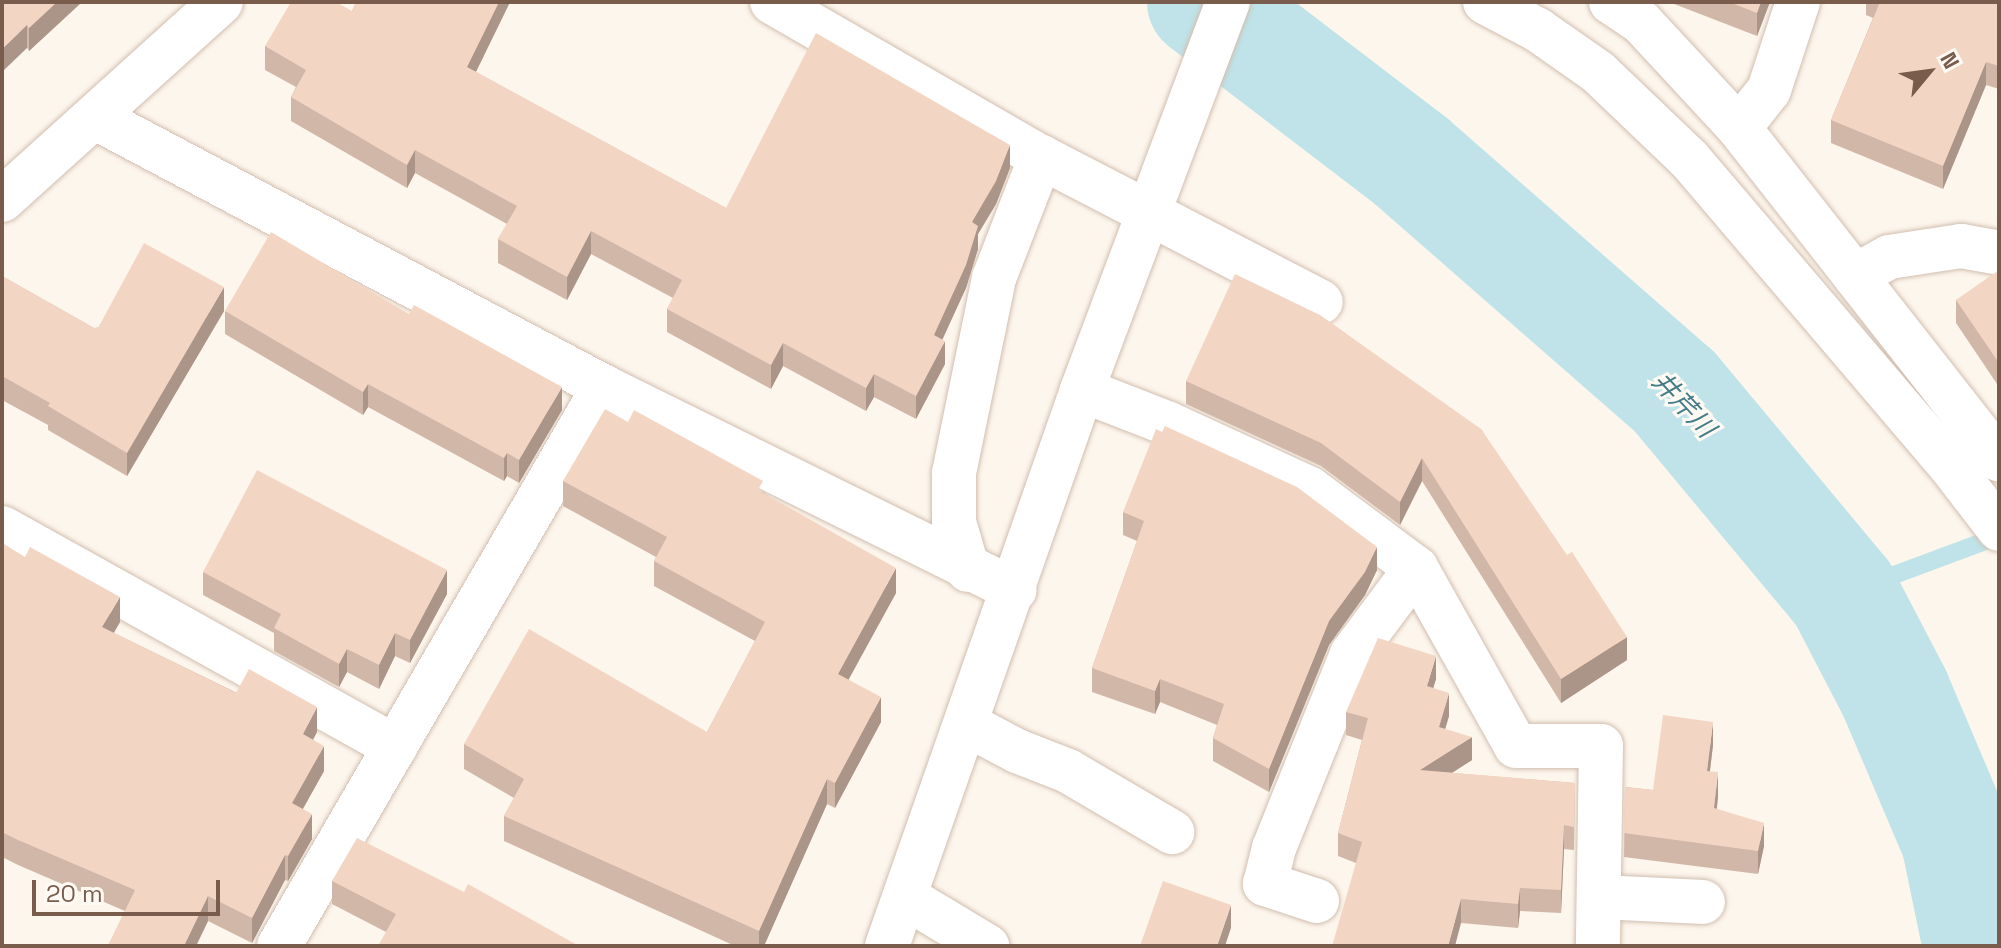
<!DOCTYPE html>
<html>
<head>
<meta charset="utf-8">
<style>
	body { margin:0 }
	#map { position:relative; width:2001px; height:948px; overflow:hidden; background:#fdf6ec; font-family:"Space Grotesk","Noto Sans JP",sans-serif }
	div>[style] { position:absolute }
	.stream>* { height:18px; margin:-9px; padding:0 9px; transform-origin:9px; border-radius:9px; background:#bfe3e8 }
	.river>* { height:112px; margin:-56px; padding:0 56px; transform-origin:56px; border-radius:56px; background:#bfe3e8 }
	.roads { filter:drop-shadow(0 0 2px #d1beb0) drop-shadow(0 0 2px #d1beb0) }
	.street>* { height:44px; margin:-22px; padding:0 22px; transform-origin:22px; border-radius:22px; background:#fff }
	.secondary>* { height:44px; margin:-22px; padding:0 22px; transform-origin:22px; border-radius:22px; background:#fff }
	.wall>* { inset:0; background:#d1b7a8 }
	.shaded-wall>* { inset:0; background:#aa9588 }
	.building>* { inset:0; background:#f3d5c3 }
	span { translate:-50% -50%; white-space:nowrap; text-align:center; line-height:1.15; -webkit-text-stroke:6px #fffaf3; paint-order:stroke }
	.water-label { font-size:26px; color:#437c86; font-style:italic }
	.frame { position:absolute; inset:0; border:4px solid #7a5c4d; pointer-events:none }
	.north { position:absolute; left:1889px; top:32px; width:80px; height:80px; -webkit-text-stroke:6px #fffaf3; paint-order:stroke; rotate:61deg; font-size:22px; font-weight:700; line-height:32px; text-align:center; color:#7a5c4d }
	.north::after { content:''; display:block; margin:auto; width:28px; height:36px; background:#7a5c4d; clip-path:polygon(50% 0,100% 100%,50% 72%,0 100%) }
	.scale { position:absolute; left:32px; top:880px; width:188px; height:36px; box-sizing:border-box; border:4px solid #7a5c4d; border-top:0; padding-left:10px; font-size:24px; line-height:28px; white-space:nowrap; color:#7a5c4d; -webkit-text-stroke:6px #fffaf3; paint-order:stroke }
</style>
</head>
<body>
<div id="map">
	<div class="stream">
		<i style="left:1843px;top:594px;width:166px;rotate:-20.4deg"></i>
	</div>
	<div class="river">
		<i style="left:1203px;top:2px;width:263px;rotate:37.4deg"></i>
		<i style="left:1412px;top:162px;width:348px;rotate:41.2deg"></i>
		<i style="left:1674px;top:391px;width:264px;rotate:50.2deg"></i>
		<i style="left:1843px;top:594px;width:113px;rotate:62.5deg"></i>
		<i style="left:1895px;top:694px;width:159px;rotate:67deg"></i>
		<i style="left:1957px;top:840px;width:108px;rotate:78.3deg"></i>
	</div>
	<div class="roads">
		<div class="street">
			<i style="left:772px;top:2px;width:310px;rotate:30deg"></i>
			<i style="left:1041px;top:157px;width:315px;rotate:27.4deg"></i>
			<i style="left:1485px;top:2px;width:60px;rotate:27.8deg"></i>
			<i style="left:1538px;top:30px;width:73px;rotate:35deg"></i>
			<i style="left:1598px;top:72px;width:127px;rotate:43.7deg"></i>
			<i style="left:1690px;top:160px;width:399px;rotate:49.6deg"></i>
			<i style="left:1949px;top:464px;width:82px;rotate:52.4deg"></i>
			<i style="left:1611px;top:2px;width:36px;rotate:34deg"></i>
			<i style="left:1641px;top:22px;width:144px;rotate:47.2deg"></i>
			<i style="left:1739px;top:128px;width:421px;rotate:51.9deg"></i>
			<i style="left:96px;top:118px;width:575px;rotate:27.9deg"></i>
			<i style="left:604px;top:387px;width:458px;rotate:26.3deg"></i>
			<i style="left:1739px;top:128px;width:48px;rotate:-51.7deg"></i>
			<i style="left:1769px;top:90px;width:93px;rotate:-71.8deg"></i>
			<i style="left:2px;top:200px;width:295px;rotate:-42.1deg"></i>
			<i style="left:1855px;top:276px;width:39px;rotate:-29deg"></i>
			<i style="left:1889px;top:257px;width:73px;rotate:-8.7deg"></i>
			<i style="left:1961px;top:246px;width:39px;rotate:10deg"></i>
			<i style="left:1082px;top:390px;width:93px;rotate:21.3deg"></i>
			<i style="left:1169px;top:424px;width:155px;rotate:24.7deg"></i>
			<i style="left:1310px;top:489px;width:132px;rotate:36.7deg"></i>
			<i style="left:1416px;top:568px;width:204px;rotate:60.7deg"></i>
			<i style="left:1516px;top:746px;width:85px"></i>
			<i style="left:1601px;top:746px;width:200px;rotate:90.9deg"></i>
			<i style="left:2px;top:528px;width:450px;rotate:29.1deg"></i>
			<i style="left:968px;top:570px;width:50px;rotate:-106.3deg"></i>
			<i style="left:954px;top:522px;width:49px;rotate:-90deg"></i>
			<i style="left:954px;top:473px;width:199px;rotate:-78.4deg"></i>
			<i style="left:994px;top:278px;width:130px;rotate:-68.8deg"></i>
			<i style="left:966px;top:724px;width:58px;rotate:27.9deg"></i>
			<i style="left:1017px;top:751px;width:55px;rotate:21.4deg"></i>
			<i style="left:1068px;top:771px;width:121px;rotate:30.4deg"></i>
			<i style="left:905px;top:897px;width:96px;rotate:30.9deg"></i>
			<i style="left:1601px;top:897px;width:102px;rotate:2.8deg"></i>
			<i style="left:1317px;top:901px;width:55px;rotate:-161.9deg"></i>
			<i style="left:1265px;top:884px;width:37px;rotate:-76deg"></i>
			<i style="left:1274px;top:848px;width:209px;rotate:-68.1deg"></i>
			<i style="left:1352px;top:654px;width:107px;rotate:-53.3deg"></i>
			<i style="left:279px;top:946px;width:647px;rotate:-59.83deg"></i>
		</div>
		<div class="secondary">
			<i style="left:887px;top:946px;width:589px;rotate:-70.67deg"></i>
			<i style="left:1082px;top:390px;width:415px;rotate:-69.4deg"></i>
		</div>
	</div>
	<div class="wall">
		<i style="clip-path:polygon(2px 2px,82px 2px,29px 51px)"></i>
		<i style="clip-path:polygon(356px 2px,510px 2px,476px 72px,726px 208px,1010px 168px,996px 204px,978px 234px,978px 249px,966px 288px,942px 339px,945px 364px,916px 419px,874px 397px,866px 411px,783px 366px,771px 389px,667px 332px,667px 309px,673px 298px,591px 254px,567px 300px,498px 263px,498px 239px,507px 224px,415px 173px,407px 188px,291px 121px,291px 97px,296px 87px,265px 70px,265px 46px,352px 11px)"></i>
		<i style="clip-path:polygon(1669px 2px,1770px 2px,1757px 36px)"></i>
		<i style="clip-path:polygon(1866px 2px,1999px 2px,1999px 89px,1986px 85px,1943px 189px,1831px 143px,1831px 120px,1873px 18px,1866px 15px)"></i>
		<i style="clip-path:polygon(2px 276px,94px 328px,224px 311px,127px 476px,48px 430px,48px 425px,2px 400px)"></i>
		<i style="clip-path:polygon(1999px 276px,1999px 387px,1956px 323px,1956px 300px)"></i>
		<i style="clip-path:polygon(225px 311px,562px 410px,519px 483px,507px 476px,504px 481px,368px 407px,363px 415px,225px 334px)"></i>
		<i style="clip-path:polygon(1186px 381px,1481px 429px,1627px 660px,1561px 703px,1422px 481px,1400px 525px,1321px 466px,1186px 404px)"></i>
		<i style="clip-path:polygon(563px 481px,763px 492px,896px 593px,848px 679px,881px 722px,835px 808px,827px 804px,764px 946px,735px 946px,504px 841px,504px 816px,514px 798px,464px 769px,464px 744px,707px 732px,755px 641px,654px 586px,654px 561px,656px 557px,563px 506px)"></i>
		<i style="clip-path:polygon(1123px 512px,1377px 570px,1365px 595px,1329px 645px,1269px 792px,1213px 761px,1213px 738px,1217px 725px,1160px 702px,1155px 714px,1092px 692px,1092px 668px,1137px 541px,1123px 535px)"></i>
		<i style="clip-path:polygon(2px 543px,120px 622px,114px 633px,317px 732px,313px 739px,324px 771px,303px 809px,312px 839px,288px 881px,285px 880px,252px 943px,208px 921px,196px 946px,108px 946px,125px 911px,18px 865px,2px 857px)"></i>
		<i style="clip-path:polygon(203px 572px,447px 594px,410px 663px,395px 656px,379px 689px,347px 672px,339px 687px,274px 651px,274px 633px,203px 595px)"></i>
		<i style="clip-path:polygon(1436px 679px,1433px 688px,1449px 716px,1445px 729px,1472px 760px,1452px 773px,1575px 783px,1574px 850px,1564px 849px,1561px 913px,1520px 911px,1518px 928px,1461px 923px,1356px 863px,1338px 856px,1338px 833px,1362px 740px,1346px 735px,1346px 712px)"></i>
		<i style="clip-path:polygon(1713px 745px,1710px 771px,1718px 796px,1717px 809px,1764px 846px,1758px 874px,1624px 857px,1625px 787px,1653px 790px)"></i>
		<i style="clip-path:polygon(332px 881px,464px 892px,386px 932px,332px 904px)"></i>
	</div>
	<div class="shaded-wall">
		<i style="clip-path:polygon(57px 2px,82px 2px,29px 51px,29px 28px)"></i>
		<i style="clip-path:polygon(499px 2px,510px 2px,467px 90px,467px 67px)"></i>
		<i style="clip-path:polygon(1761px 2px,1770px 2px,1757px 36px,1757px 13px)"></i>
		<i style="clip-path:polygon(27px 25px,27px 48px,2px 72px,2px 49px)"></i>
		<i style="clip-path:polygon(1986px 62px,1986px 85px,1943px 189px,1943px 166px)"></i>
		<i style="clip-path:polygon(1010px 145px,1010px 168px,996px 204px,978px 234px,978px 249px,966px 288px,934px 358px,934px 335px,972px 222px)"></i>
		<i style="clip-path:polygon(415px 150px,415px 173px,407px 188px,407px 165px)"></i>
		<i style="clip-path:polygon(591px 231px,591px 254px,567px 300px,567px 277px)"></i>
		<i style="clip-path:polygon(224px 287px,224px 311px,127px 476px,127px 453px)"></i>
		<i style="clip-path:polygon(945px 341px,945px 364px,916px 419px,916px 396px)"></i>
		<i style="clip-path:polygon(783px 343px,783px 366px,771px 389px,771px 365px)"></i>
		<i style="clip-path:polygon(874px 374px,874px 397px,866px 411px,866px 388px)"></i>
		<i style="clip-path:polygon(368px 384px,368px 407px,363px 415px,363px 392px)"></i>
		<i style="clip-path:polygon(562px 387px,562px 410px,519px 483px,519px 460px)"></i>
		<i style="clip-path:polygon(507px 453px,507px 476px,504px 481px,504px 458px)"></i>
		<i style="clip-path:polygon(1422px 458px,1422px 481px,1400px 525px,1400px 502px)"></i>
		<i style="clip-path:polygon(1377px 547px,1377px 570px,1365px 595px,1329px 645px,1269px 792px,1269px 769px,1329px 621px)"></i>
		<i style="clip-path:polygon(896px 568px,896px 593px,838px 699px,838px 674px)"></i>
		<i style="clip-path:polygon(447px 570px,447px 594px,410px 663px,410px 640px)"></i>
		<i style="clip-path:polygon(120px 597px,120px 622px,102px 652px,102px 627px)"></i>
		<i style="clip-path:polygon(395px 633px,395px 656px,379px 689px,379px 665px)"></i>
		<i style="clip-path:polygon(1627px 637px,1627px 660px,1561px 703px,1561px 679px)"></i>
		<i style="clip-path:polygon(347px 649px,347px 672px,339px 687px,339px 664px)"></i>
		<i style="clip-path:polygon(1436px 656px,1436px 679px,1427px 709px,1427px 686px)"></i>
		<i style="clip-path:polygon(1160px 679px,1160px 702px,1155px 714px,1155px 691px)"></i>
		<i style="clip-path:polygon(1449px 693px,1449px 716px,1439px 750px,1439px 727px)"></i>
		<i style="clip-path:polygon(881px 697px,881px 722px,835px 808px,835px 783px)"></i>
		<i style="clip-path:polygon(317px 707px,317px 732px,303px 759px,303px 734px)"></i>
		<i style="clip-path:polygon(1713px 722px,1713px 745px,1707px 794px,1707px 771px)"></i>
		<i style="clip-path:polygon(1472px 737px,1472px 760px,1420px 793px,1420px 770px)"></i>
		<i style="clip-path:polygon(324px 746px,324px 771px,292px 828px,292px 803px)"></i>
		<i style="clip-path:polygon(1718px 772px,1718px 796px,1714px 831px,1714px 808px)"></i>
		<i style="clip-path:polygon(827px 779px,827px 804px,764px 946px,759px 946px,759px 931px)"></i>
		<i style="clip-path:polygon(312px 814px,312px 839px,288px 881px,288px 856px)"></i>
		<i style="clip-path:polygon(1764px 823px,1764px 846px,1758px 874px,1758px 851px)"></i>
		<i style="clip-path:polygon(1564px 825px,1564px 849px,1561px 913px,1561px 890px)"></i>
		<i style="clip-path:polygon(285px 855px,285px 880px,252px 943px,252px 918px)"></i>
		<i style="clip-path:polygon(1520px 888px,1520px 911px,1518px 928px,1518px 904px)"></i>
		<i style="clip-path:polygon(208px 896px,208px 921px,196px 946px,184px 946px)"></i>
		<i style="clip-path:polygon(1461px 899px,1461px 923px,1455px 946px,1448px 946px)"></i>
		<i style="clip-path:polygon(1231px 905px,1231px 928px,1225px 946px,1217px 946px)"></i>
	</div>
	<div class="building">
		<i style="clip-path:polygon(2px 2px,57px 2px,29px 28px,27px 25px,2px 49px)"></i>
		<i style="clip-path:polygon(291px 2px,336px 2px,352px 11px,356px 2px,499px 2px,467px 67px,726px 208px,816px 33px,1010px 145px,996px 181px,972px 222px,978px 226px,966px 265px,934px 335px,945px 341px,916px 396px,874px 374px,866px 388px,783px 343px,771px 365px,667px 309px,682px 280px,591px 231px,567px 277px,498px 239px,517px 206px,415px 150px,407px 165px,291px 97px,306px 70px,265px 46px)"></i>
		<i style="clip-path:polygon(1729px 2px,1761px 2px,1757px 13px)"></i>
		<i style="clip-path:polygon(1880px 2px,1999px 2px,1999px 66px,1986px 62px,1943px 166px,1831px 120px)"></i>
		<i style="clip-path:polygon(271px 232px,409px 314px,414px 305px,562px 387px,519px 460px,507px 453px,504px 458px,368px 384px,363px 392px,225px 311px)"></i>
		<i style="clip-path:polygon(144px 243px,224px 287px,127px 453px,48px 406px,50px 403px,2px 376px,2px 276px,94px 328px,98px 328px)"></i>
		<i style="clip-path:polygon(1996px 272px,1999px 276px,1999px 363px,1956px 300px)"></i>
		<i style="clip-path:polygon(1235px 274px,1320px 315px,1481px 429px,1567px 555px,1572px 552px,1627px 637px,1561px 679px,1422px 458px,1400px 502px,1321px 443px,1186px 381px)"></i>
		<i style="clip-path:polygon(605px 409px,628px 422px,634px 410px,763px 481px,758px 490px,896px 568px,838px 674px,881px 697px,835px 783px,827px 779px,759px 931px,504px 816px,524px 779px,464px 744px,529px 629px,707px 732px,765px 622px,654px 561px,667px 537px,563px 481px)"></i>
		<i style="clip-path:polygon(1165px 426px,1297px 487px,1377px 547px,1365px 572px,1329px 621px,1269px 769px,1213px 738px,1224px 704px,1160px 679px,1155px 691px,1092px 668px,1144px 521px,1123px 512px,1156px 429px,1162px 432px)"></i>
		<i style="clip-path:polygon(257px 470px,447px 570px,410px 640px,395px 633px,379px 665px,347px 649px,339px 664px,274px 628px,281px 614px,203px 572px)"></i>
		<i style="clip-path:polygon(2px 543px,25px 557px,30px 547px,120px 597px,102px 627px,236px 693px,249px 669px,317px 707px,303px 734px,324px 746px,292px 803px,312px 814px,288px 856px,285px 855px,252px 918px,208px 896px,184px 946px,108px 946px,135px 890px,18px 840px,2px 832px)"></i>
		<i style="clip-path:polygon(1378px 638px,1436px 656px,1427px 686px,1449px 693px,1439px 727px,1472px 737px,1420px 770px,1575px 783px,1574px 827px,1564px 825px,1561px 890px,1520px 888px,1518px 904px,1461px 899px,1448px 946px,1332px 946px,1362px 842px,1338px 833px,1368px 718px,1346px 712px)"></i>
		<i style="clip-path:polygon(1663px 715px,1713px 722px,1707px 771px,1718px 772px,1714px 808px,1764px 823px,1758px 851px,1624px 833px,1625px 787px,1653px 790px)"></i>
		<i style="clip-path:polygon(357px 838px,464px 892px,468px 884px,579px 946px,378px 946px,396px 914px,332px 881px)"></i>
		<i style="clip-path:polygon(1163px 881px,1231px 905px,1217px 946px,1140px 946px)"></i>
	</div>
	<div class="water-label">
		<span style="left:1683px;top:405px;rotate:47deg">井芹川</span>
	</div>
	<div class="frame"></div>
	<div class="north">N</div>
	<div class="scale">20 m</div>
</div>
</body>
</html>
